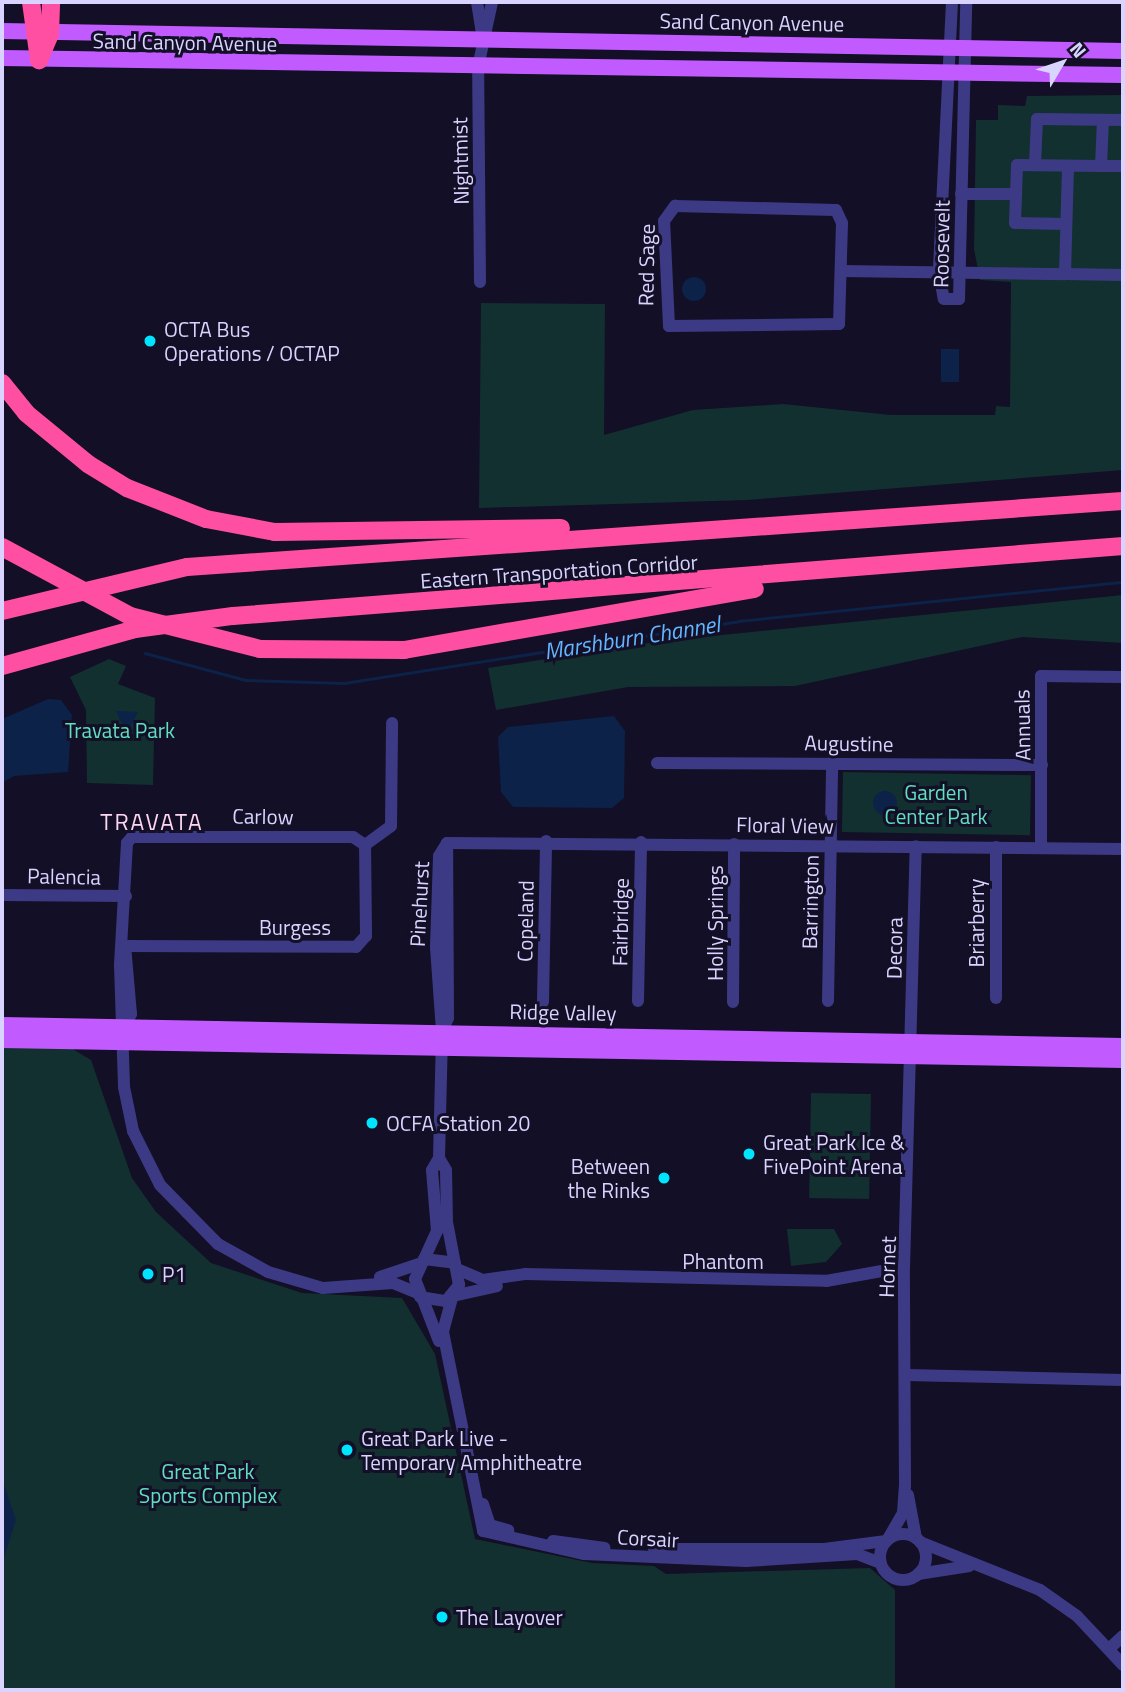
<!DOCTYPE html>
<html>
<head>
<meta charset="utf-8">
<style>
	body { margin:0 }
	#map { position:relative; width:1125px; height:1692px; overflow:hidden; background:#130f26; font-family:"Titillium Web",sans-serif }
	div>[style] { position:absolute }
	.green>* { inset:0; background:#12302f; transform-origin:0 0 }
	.water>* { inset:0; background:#0c2248; transform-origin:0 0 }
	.round { border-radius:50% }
	.stream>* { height:2.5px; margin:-1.25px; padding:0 1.25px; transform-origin:1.25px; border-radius:1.25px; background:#0c2248 }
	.minor>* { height:12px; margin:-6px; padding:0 6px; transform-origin:6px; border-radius:6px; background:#3d3a85 }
	.minor>.ring { margin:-6px; padding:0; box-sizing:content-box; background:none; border:12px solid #3d3a85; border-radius:50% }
	.major>* { height:16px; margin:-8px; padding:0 8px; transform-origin:8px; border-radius:8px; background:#c25bff }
	.highway>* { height:18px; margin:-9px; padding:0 9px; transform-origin:9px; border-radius:9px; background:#ff4fa3 }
	.highway-bridge>* { height:18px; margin:-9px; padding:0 9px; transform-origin:9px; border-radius:9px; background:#ff4fa3 }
	.dots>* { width:19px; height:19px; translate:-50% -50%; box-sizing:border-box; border:4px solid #130f26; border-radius:50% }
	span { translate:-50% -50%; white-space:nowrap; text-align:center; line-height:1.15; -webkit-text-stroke:6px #130f26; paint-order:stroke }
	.street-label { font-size:21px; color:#d9d4ff }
	.poi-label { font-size:21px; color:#d9d4ff }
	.left { translate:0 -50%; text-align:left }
	.right { translate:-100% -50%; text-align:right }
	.park-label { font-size:21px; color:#5fe0c0 }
	.water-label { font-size:23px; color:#62b6ff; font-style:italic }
	.neighbourhood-label { font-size:23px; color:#ffd6f0; letter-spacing:2px }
	.frame { position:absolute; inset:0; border:4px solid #d9d4ff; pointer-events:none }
	.north { position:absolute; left:1027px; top:28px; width:70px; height:70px; -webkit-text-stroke:5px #130f26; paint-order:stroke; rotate:51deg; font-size:19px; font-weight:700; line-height:28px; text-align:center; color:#d9d4ff }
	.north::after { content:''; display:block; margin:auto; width:24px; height:32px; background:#d9d4ff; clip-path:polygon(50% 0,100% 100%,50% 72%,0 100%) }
</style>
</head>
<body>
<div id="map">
	<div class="green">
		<i style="clip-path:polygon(1123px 95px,1123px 470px,747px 500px,479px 508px,481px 303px,605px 304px,604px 435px,693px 410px,783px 404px,891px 415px,995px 415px,996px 406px,1010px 407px,1011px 282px,980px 280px,974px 249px,976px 120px,998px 120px,998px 105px,1025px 106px,1027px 96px)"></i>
		<i style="clip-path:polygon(1123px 595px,1123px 643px,1022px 637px,795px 686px,628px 687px,496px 710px,488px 668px,661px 641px)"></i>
		<i style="clip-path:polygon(109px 659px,126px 666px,118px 684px,155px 698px,153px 785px,87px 783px,86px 710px,70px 677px)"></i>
		<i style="left:843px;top:772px;width:188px;height:60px;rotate:1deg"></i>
		<i style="clip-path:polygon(2px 1046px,71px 1048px,91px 1060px,132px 1178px,156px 1212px,211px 1263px,302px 1293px,402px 1298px,435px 1354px,475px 1539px,592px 1563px,654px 1566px,666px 1574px,870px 1568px,895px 1590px,895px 1690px,2px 1690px)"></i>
		<i style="left:811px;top:1093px;width:60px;height:105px;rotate:1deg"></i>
		<i style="clip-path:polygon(787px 1229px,834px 1229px,842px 1244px,826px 1262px,791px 1266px)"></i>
	</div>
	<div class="water">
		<i class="round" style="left:682px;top:277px;width:24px;height:24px"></i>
		<i style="left:941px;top:349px;width:18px;height:33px"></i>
		<i style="clip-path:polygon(48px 699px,61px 700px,72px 715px,68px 772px,14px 776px,2px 783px,2px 719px)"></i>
		<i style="clip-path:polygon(116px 711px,138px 712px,130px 728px,142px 733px,111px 732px,124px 728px)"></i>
		<i style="clip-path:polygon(614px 716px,625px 731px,624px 798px,612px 808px,513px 807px,501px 792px,498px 737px,508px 727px)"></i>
		<i class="round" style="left:873px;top:791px;width:24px;height:24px"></i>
		<i style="clip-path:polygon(2px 1479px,16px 1520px,2px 1563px)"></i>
	</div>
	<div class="stream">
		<i style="left:145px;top:653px;width:105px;rotate:15deg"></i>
		<i style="left:246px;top:680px;width:98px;rotate:1.8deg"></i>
		<i style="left:344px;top:683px;width:399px;rotate:-8.9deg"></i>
		<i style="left:738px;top:621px;width:387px;rotate:-5.8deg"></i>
	</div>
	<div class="minor">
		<i style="left:477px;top:2px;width:36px;rotate:81deg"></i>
		<i style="left:952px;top:2px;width:270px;rotate:92.8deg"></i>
		<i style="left:939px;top:272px;width:27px;rotate:80deg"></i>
		<i style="left:944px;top:299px;width:15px"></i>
		<i style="left:959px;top:299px;width:297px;rotate:-88.6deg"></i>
		<i style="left:1103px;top:120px;width:46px;rotate:92.5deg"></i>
		<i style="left:1101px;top:166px;width:22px"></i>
		<i style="left:1035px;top:165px;width:46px;rotate:-87.5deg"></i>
		<i style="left:1037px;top:119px;width:86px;rotate:0.7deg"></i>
		<i style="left:961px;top:194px;width:55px"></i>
		<i style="left:675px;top:206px;width:161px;rotate:1.4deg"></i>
		<i style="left:836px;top:210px;width:14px;rotate:65deg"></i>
		<i style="left:842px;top:223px;width:101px;rotate:91.7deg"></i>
		<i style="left:839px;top:324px;width:170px;rotate:179.3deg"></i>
		<i style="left:669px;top:326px;width:105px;rotate:-92.7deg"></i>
		<i style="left:664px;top:221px;width:19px;rotate:-54deg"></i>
		<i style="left:1066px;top:224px;width:51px;rotate:-178.9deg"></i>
		<i style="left:1015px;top:223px;width:58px;rotate:-88deg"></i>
		<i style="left:1017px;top:165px;width:84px;rotate:0.7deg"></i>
		<i style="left:841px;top:271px;width:224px;rotate:0.8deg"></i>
		<i style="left:1065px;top:274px;width:108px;rotate:-88.4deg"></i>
		<i style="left:1065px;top:274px;width:58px;rotate:1deg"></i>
		<i style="left:480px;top:282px;width:215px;rotate:-90.5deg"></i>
		<i style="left:478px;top:67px;width:66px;rotate:-77.8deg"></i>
		<i style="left:657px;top:763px;width:385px;rotate:0.3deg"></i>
		<i style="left:447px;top:843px;width:676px;rotate:0.51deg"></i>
		<i style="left:365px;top:845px;width:14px;rotate:-146deg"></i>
		<i style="left:353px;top:837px;width:221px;rotate:180deg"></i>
		<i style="left:132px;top:837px;width:8px;rotate:130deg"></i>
		<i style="left:127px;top:843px;width:122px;rotate:93.3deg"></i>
		<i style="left:120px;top:965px;width:122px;rotate:88.1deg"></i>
		<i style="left:124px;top:1087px;width:45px;rotate:78.4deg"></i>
		<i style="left:133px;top:1131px;width:60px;rotate:63.4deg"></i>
		<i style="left:160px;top:1185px;width:83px;rotate:45.5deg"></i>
		<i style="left:218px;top:1244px;width:57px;rotate:29.2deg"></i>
		<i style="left:268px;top:1272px;width:57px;rotate:16.2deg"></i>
		<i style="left:323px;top:1288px;width:70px;rotate:-4.1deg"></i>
		<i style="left:393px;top:1283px;width:27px;rotate:22deg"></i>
		<i style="left:365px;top:845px;width:32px;rotate:-36deg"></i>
		<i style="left:391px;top:826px;width:103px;rotate:-89.4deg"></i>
		<i style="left:996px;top:847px;width:151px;rotate:90deg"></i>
		<i style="left:1041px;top:848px;width:172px;rotate:-90deg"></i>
		<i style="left:1041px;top:676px;width:82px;rotate:0.7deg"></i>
		<i style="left:2px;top:895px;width:124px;rotate:0.5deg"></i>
		<i style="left:125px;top:946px;width:231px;rotate:0.2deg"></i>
		<i style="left:356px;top:947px;width:15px;rotate:-48deg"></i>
		<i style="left:366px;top:936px;width:91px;rotate:-90.6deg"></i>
		<i style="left:638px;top:1001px;width:159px;rotate:-88.9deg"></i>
		<i style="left:828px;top:1001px;width:239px;rotate:-89deg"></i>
		<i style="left:543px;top:1002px;width:161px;rotate:-88.9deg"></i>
		<i style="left:733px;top:1002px;width:158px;rotate:-89.6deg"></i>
		<i style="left:124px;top:1026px;width:14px;rotate:-60deg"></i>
		<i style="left:131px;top:1014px;width:68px;rotate:-95deg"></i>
		<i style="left:442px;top:1031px;width:14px;rotate:-65deg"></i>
		<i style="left:448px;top:1018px;width:175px;rotate:-90.3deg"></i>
		<i style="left:424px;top:1259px;width:31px;rotate:7deg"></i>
		<i style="left:457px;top:1269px;width:28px;rotate:23deg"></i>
		<i style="left:483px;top:1280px;width:42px;rotate:-8.1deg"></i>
		<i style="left:525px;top:1274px;width:301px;rotate:1.3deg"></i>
		<i style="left:826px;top:1281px;width:79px;rotate:-10.2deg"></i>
		<i style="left:380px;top:1277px;width:41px;rotate:-18.4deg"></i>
		<i style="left:453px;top:1296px;width:45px;rotate:-12.8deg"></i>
		<i style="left:420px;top:1297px;width:26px;rotate:9deg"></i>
		<i style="left:446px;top:1301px;width:21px;rotate:-51deg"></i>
		<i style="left:459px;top:1285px;width:64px;rotate:-100.8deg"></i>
		<i style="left:447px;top:1222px;width:52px;rotate:-91.1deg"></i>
		<i style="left:446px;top:1170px;width:14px;rotate:-120deg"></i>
		<i style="left:452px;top:1298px;width:35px;rotate:105deg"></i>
		<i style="left:443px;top:1332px;width:203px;rotate:78.6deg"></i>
		<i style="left:483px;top:1531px;width:104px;rotate:12.8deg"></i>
		<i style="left:584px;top:1554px;width:162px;rotate:2.5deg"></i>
		<i style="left:746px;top:1561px;width:111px;rotate:-3.6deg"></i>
		<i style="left:857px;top:1554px;width:25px;rotate:21deg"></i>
		<i style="left:439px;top:1341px;width:66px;rotate:-111.2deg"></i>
		<i style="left:415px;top:1279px;width:53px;rotate:-65.4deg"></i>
		<i style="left:437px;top:1231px;width:61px;rotate:-94.7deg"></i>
		<i style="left:432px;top:1170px;width:14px;rotate:-60deg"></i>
		<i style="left:439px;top:1158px;width:127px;rotate:-88.6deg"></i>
		<i style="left:442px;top:1031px;width:84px;rotate:-94.1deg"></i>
		<i style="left:436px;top:947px;width:91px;rotate:-88.1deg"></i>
		<i style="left:439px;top:856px;width:15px;rotate:-58deg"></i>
		<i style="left:906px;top:1375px;width:217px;rotate:1.3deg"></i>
		<i style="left:908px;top:1495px;width:44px;rotate:79.5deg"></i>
		<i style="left:483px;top:1504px;width:22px;rotate:72deg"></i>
		<i style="left:490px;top:1525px;width:19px;rotate:16deg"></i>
		<i class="ring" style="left:880px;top:1534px;width:34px;height:34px"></i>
		<i style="left:888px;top:1539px;width:30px;rotate:-60deg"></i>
		<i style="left:903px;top:1513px;width:28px;rotate:-86deg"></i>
		<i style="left:905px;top:1485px;width:218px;rotate:-90.3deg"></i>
		<i style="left:904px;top:1267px;width:421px;rotate:-88.4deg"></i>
		<i style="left:553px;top:1541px;width:52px;rotate:7.7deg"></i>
		<i style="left:920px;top:1542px;width:129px;rotate:21.8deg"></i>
		<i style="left:1040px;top:1590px;width:45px;rotate:35.1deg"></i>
		<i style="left:1077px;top:1616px;width:67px;rotate:46.8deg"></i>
		<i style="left:654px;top:1549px;width:170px"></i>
		<i style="left:824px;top:1549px;width:63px;rotate:-7.4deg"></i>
		<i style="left:918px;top:1574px;width:52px;rotate:-8.9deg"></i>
		<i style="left:1110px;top:1648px;width:18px;rotate:-43deg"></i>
	</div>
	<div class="major">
		<i style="left:2px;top:31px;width:1121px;rotate:1.02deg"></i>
		<i style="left:2px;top:58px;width:1121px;rotate:0.87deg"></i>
		<i style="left:2px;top:1025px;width:1121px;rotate:1.07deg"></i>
		<i style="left:2px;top:1040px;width:1121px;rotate:1.02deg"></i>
	</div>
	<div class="highway">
		<i style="left:31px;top:2px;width:59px;rotate:82.1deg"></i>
		<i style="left:39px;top:60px;width:28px;rotate:-67deg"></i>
		<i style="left:50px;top:34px;width:32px;rotate:-88deg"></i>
		<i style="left:2px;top:383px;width:38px;rotate:51deg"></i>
		<i style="left:26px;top:413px;width:80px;rotate:39.4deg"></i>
		<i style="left:88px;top:464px;width:46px;rotate:31.6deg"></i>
		<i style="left:127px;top:488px;width:85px;rotate:21.4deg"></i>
		<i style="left:206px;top:519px;width:70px;rotate:10.7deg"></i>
		<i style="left:275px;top:532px;width:286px;rotate:-0.8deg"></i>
		<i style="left:2px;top:611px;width:190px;rotate:-13.4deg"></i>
		<i style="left:187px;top:567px;width:938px;rotate:-4.03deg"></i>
		<i style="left:260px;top:649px;width:144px;rotate:0.4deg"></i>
		<i style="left:404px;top:650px;width:356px;rotate:-9.9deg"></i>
		<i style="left:2px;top:666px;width:138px;rotate:-15.5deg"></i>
		<i style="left:135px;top:629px;width:99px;rotate:-7.6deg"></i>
		<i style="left:233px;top:616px;width:893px;rotate:-4.5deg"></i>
	</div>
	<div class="highway-bridge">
		<i style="left:2px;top:547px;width:145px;rotate:28.3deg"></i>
		<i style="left:130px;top:616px;width:134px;rotate:14.2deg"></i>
	</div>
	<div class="dots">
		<i style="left:150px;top:341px;background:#00e5ff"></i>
		<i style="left:372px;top:1123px;background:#00e5ff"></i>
		<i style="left:749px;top:1154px;background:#00e5ff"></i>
		<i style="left:664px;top:1178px;background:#00e5ff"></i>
		<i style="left:148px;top:1274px;background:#00e5ff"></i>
		<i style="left:347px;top:1450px;background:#00e5ff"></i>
		<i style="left:442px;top:1617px;background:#00e5ff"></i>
	</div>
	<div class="street-label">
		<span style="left:752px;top:22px;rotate:1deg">Sand Canyon Avenue</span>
		<span style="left:185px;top:42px;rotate:1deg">Sand Canyon Avenue</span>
		<span style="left:460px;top:161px;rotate:-91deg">Nightmist</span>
		<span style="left:941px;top:244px;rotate:-89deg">Roosevelt</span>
		<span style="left:646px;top:265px;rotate:-89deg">Red Sage</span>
		<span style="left:559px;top:571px;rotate:-4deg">Eastern Transportation Corridor</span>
		<span style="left:1022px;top:725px;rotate:-91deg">Annuals</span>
		<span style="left:849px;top:743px;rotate:1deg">Augustine</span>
		<span style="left:263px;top:816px;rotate:1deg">Carlow</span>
		<span style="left:785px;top:825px;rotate:1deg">Floral View</span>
		<span style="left:64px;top:876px;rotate:1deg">Palencia</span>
		<span style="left:810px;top:902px;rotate:-89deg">Barrington</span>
		<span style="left:419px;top:904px;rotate:-87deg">Pinehurst</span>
		<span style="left:525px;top:921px;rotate:-89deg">Copeland</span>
		<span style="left:620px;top:922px;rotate:-89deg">Fairbridge</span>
		<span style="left:715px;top:923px;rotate:-90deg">Holly Springs</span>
		<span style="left:976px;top:923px;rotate:-90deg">Briarberry</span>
		<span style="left:295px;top:927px">Burgess</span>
		<span style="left:894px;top:948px;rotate:-89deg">Decora</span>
		<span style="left:563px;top:1012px;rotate:1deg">Ridge Valley</span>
		<span style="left:723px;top:1261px">Phantom</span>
		<span style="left:887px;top:1267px;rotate:-88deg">Hornet</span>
		<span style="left:648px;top:1538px;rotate:3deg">Corsair</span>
	</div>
	<div class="poi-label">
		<span class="left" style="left:164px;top:341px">OCTA Bus<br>Operations / OCTAP</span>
		<span class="left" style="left:386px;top:1123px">OCFA Station 20</span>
		<span class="left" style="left:763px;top:1154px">Great Park Ice &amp;<br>FivePoint Arena</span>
		<span class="right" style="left:650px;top:1178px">Between<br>the Rinks</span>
		<span class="left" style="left:162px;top:1274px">P1</span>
		<span class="left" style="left:361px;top:1450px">Great Park Live -<br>Temporary Amphitheatre</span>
		<span class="left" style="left:456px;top:1617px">The Layover</span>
	</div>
	<div class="park-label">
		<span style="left:120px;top:730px">Travata Park</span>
		<span style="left:936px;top:804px">Garden<br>Center Park</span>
		<span style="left:208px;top:1483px">Great Park<br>Sports Complex</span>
	</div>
	<div class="water-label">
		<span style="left:632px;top:638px;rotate:-9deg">Marshburn Channel</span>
	</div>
	<div class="neighbourhood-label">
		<span style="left:152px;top:822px">TRAVATA</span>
	</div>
	<div class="frame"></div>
	<div class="north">N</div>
</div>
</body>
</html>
